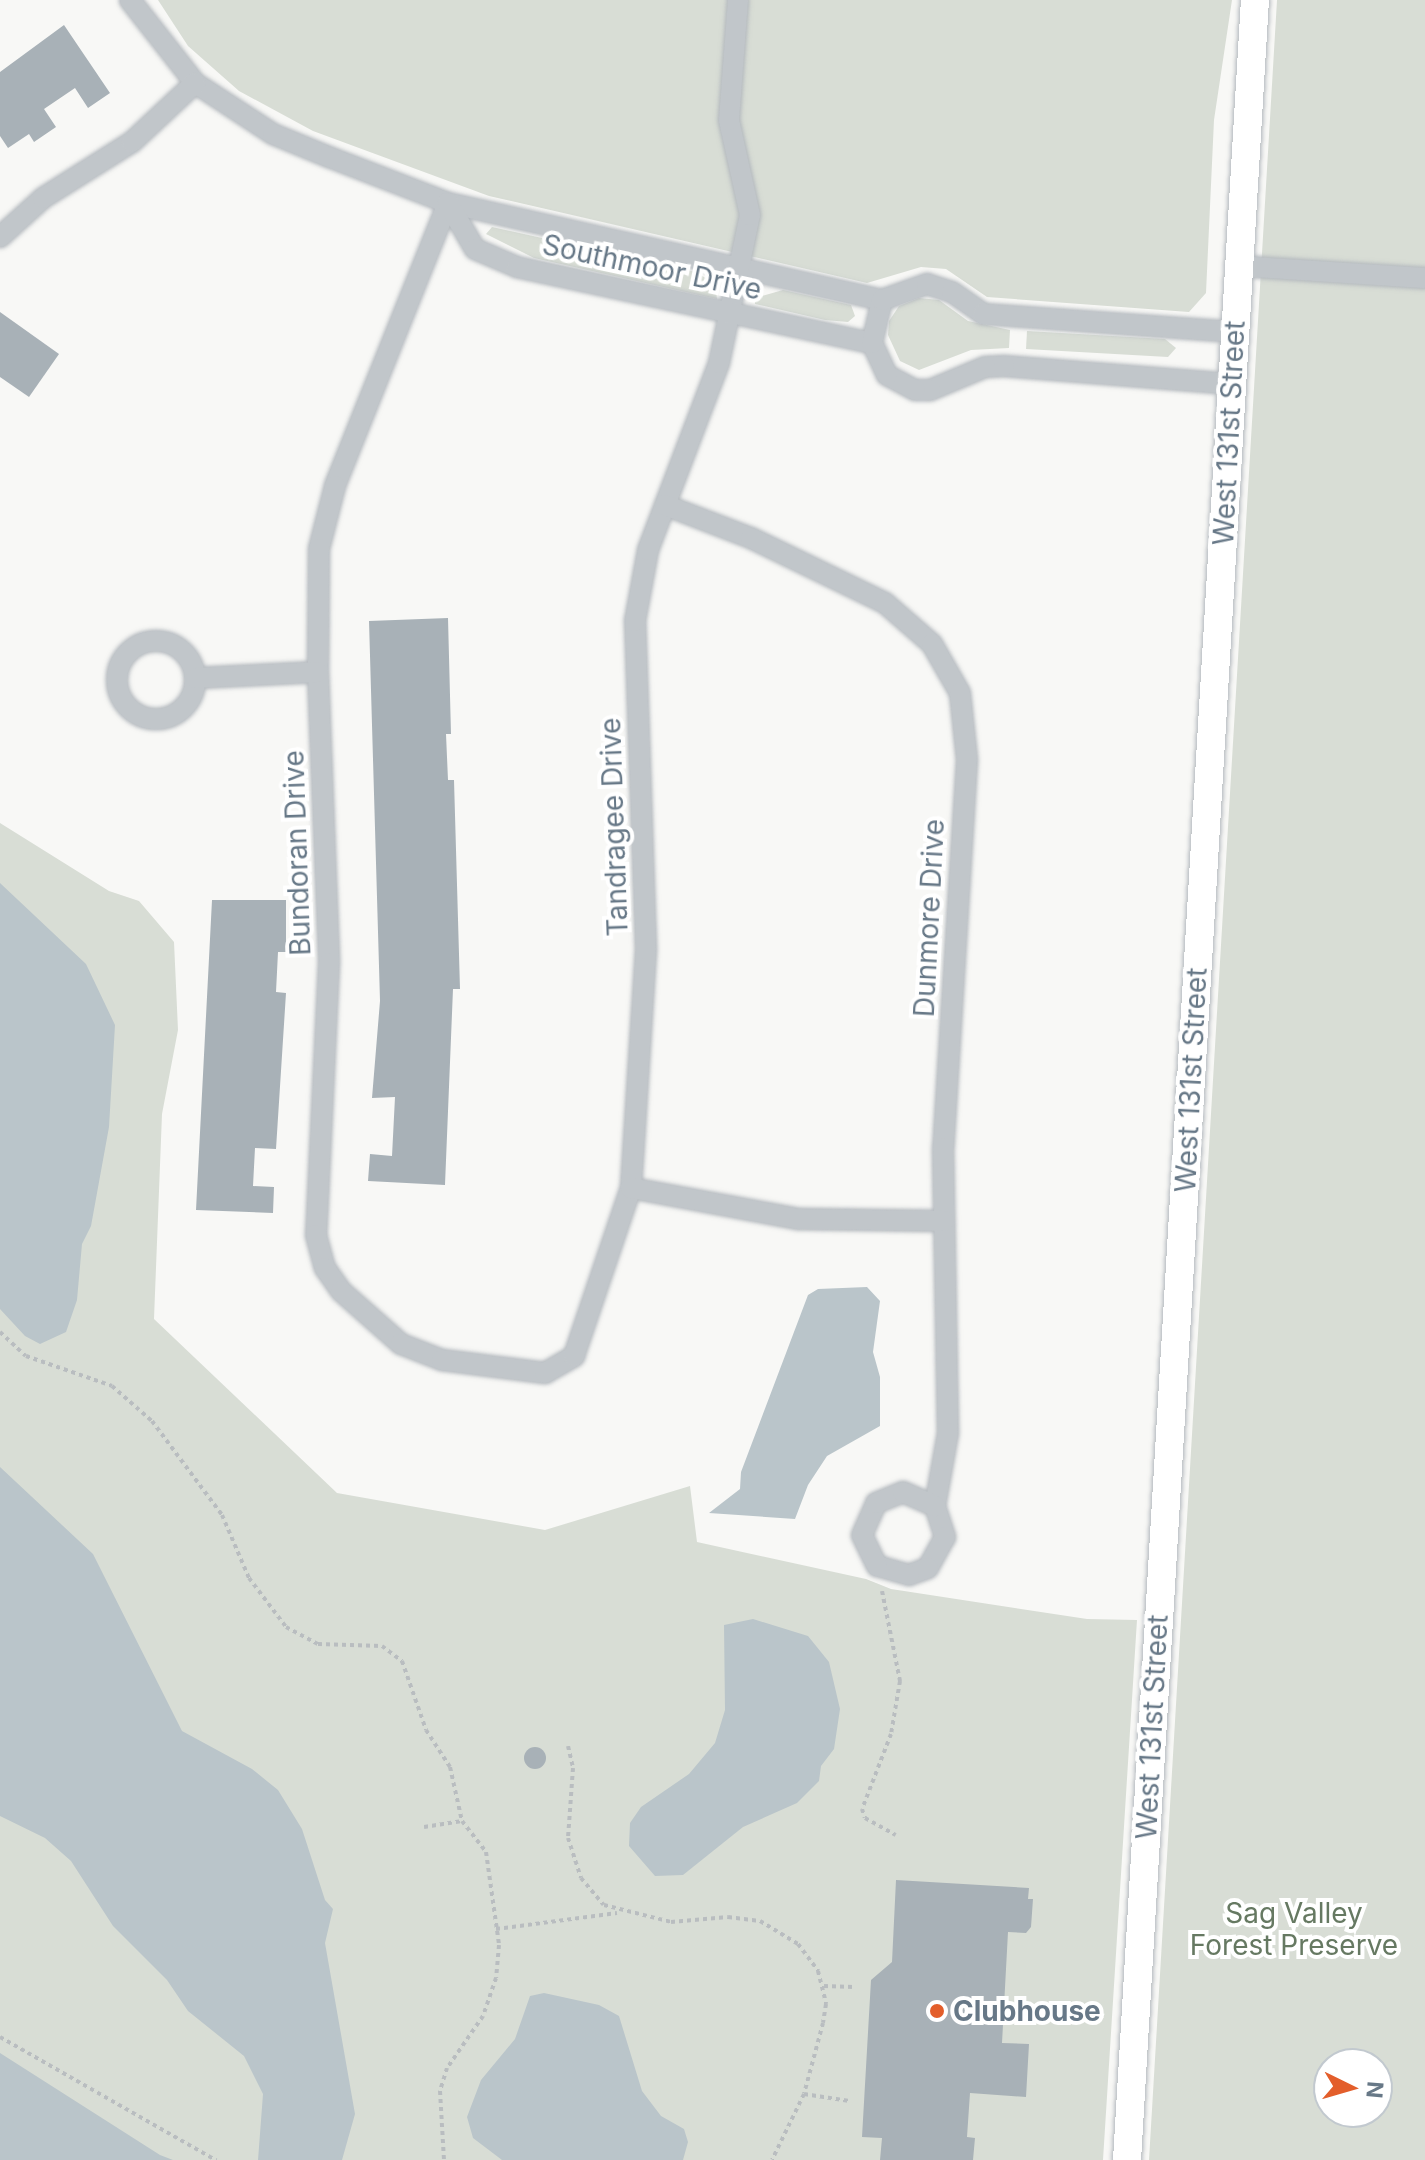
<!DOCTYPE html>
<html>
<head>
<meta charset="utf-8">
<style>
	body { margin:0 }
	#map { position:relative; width:1425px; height:2160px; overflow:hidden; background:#f8f8f6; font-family:Inter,sans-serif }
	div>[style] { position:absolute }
	.green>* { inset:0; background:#d8ddd5 }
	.water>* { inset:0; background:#bac5ca }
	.building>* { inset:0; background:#a8b1b7 }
	.round { border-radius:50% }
	.path>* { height:4px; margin-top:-2px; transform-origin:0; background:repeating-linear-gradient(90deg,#b9bdc0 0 4px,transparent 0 8px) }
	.roads { filter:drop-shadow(0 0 2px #b4b9be) drop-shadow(0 0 2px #b4b9be) }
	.street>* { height:20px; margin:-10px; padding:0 10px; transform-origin:10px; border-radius:10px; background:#c1c6ca }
	.street>.ring { margin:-10px; padding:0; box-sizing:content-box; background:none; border:20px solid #c1c6ca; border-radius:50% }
	.secondary>* { height:28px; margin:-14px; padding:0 14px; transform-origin:14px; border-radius:14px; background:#fff }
	.dots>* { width:22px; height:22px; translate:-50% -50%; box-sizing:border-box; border:4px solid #fff; border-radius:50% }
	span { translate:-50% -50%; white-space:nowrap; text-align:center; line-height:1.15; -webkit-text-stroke:8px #fff; paint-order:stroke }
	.street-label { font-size:28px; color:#677887 }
	.park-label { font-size:28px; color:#667962 }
	.poi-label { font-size:28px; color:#677887; font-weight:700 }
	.left { translate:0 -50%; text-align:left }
	.north { position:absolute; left:1313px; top:2048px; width:80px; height:80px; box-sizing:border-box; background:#fff; border:2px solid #c2c9cf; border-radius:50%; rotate:95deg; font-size:22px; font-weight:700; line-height:32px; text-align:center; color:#677887 }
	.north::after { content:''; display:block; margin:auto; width:28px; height:36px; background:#e35e2b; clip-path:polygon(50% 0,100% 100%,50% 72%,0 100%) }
</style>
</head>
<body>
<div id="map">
	<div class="green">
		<i style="clip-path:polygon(158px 0,1232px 0,1214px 120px,1206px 293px,1189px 312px,987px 297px,946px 269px,921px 267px,867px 283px,489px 196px,313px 131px,239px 91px,188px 46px)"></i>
		<i style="clip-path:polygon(evenodd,1277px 0,1425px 0,1425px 2160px,1149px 2160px,1277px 0,1329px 2064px,1377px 2064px,1377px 2112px,1329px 2112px,1329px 2064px)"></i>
		<i style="clip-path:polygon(492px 227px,696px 272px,715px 284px,717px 299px,534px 258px,486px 234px)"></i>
		<i style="clip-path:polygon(783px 290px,851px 305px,855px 316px,848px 322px,825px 320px,755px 304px,755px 298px)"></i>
		<i style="clip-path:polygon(919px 298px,939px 300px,968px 321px,1010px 330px,1009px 348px,971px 350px,919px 370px,900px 361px,888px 335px,889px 321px,899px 306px)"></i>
		<i style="clip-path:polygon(1027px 331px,1165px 339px,1176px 348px,1168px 357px,1026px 349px)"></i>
		<i style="clip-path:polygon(0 823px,109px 891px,139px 901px,174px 942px,178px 1030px,162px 1114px,154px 1319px,337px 1493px,545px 1530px,690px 1486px,697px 1542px,866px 1579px,891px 1589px,1087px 1619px,1137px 1620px,1103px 2160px,0 2160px)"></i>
	</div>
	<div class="water">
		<i style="clip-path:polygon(0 883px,86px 964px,115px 1025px,109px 1127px,91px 1226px,82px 1244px,77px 1300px,66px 1332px,40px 1344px,25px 1336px,0 1309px)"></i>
		<i style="clip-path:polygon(867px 1287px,880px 1301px,873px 1352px,880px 1377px,880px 1426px,827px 1456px,808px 1485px,795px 1519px,709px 1513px,740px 1489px,741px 1472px,808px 1295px,818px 1289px)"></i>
		<i style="clip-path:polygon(0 1467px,93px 1554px,182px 1731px,252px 1769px,278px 1790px,302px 1829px,325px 1900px,333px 1909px,325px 1943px,355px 2114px,342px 2160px,258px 2160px,263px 2094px,244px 2056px,188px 2011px,167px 1980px,113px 1926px,71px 1861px,45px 1838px,0 1816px)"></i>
		<i style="clip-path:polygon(753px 1619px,808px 1636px,829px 1662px,840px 1709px,834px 1749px,821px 1766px,819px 1781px,797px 1803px,743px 1827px,683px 1875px,655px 1876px,629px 1846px,630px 1823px,641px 1807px,689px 1774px,715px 1743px,725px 1710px,724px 1625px)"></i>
		<i style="clip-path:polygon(544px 1993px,599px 2005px,619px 2016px,642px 2091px,661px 2116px,684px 2129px,688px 2142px,683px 2160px,502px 2160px,473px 2138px,467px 2117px,481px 2080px,515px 2039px,530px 1996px)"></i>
		<i style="clip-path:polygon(0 2053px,160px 2155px,173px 2160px,0 2160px)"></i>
	</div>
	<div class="building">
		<i style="clip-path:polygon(64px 25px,110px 93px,88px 108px,75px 88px,44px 109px,56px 127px,34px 142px,29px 134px,8px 148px,0 136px,0 72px)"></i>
		<i style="clip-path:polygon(0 312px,59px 354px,29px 397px,0 377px)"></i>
		<i style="clip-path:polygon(448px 618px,451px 734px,446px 734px,448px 780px,454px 780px,460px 989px,453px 989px,445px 1185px,368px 1181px,370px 1154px,392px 1156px,395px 1097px,372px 1098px,380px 1001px,369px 621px)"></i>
		<i style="clip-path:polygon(212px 900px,286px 900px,286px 952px,278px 952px,276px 992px,286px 993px,276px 1149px,255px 1148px,253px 1186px,274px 1187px,273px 1213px,196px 1210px)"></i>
		<i class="round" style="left:524px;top:1747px;width:22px;height:22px"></i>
		<i style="clip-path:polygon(896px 1880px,1029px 1888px,1028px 1899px,1033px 1899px,1031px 1927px,1026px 1933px,1008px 1932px,1002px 2043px,1029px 2044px,1026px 2097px,970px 2093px,967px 2137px,975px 2138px,973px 2160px,880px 2160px,882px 2138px,862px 2137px,871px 1980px,892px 1962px)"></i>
	</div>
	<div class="path">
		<i style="left:0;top:1332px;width:35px;rotate:43deg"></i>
		<i style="left:26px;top:1356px;width:91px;rotate:19.2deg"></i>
		<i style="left:112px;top:1386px;width:53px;rotate:41.2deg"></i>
		<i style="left:152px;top:1421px;width:117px;rotate:53.3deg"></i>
		<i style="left:222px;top:1515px;width:69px;rotate:66.8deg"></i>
		<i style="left:249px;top:1578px;width:61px;rotate:52.9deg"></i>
		<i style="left:286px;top:1627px;width:36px;rotate:28deg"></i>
		<i style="left:318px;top:1644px;width:64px;rotate:1.8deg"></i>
		<i style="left:382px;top:1646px;width:25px;rotate:37deg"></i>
		<i style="left:402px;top:1661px;width:73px;rotate:70.8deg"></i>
		<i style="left:426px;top:1730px;width:44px;rotate:57deg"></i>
		<i style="left:450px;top:1767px;width:55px;rotate:77.5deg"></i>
		<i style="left:462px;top:1821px;width:39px;rotate:52deg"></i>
		<i style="left:486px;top:1852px;width:94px;rotate:82deg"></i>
		<i style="left:499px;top:1945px;width:33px;rotate:95deg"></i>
		<i style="left:496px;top:1978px;width:40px;rotate:108.9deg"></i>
		<i style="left:483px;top:2016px;width:63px;rotate:124.7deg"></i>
		<i style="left:447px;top:2068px;width:24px;rotate:107deg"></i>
		<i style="left:440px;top:2091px;width:69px;rotate:86.7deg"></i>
		<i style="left:882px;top:1591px;width:92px;rotate:78.7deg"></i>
		<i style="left:900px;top:1681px;width:54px;rotate:99.6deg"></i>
		<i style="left:891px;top:1734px;width:80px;rotate:111.1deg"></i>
		<i style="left:862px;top:1809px;width:9px;rotate:72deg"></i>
		<i style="left:865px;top:1818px;width:35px;rotate:29deg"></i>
		<i style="left:568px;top:1746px;width:23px;rotate:77deg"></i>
		<i style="left:573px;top:1768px;width:70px;rotate:94.1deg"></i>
		<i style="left:568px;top:1838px;width:42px;rotate:72deg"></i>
		<i style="left:581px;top:1878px;width:35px;rotate:50deg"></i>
		<i style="left:604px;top:1905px;width:69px;rotate:14.2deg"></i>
		<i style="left:671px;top:1922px;width:57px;rotate:-5deg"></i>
		<i style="left:728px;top:1917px;width:32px;rotate:7deg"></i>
		<i style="left:760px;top:1921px;width:44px;rotate:31.2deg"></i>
		<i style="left:798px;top:1944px;width:34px;rotate:53deg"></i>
		<i style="left:818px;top:1971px;width:34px;rotate:76deg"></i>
		<i style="left:826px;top:2004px;width:19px;rotate:99deg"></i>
		<i style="left:823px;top:2023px;width:73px;rotate:105deg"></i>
		<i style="left:804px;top:2094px;width:73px;rotate:115.9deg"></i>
		<i style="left:424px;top:1827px;width:37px;rotate:-9deg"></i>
		<i style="left:496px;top:1929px;width:122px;rotate:-7.5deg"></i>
		<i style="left:824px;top:1986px;width:30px;rotate:2deg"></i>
		<i style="left:0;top:2037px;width:249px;rotate:29.7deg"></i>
		<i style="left:804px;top:2094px;width:46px;rotate:8.8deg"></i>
	</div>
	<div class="roads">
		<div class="street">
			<i style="left:130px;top:0;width:105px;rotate:51.9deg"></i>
			<i style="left:195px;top:83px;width:93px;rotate:33.2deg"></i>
			<i style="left:273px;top:134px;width:61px;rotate:22.3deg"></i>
			<i style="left:329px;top:157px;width:128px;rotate:21.1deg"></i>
			<i style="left:448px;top:203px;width:445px;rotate:12.6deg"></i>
			<i style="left:448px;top:203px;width:305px;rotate:111.8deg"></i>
			<i style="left:335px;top:486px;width:65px;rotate:104.3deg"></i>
			<i style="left:319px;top:549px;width:123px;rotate:90.5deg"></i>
			<i style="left:318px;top:672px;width:291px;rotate:87.8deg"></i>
			<i style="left:329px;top:963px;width:272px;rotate:92.7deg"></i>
			<i style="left:316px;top:1235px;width:34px;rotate:75deg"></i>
			<i style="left:325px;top:1268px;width:28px;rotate:55deg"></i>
			<i style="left:341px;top:1291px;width:80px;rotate:41.5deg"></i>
			<i style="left:401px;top:1344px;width:44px;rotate:21.3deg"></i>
			<i style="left:442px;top:1360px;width:104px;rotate:7.2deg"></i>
			<i style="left:545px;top:1373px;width:34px;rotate:-30deg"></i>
			<i style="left:574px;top:1356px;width:177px;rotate:-71.3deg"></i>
			<i style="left:631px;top:1188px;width:239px;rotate:-86.4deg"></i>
			<i style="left:646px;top:949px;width:328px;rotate:-91.9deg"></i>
			<i style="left:635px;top:621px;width:72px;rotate:-79.6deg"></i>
			<i style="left:648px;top:550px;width:200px;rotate:-69.2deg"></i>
			<i style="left:719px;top:363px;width:151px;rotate:-78.2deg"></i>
			<i style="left:750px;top:215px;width:97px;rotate:-102.5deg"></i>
			<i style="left:729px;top:120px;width:120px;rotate:-85.7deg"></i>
			<i style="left:448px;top:203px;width:53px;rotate:59.6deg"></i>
			<i style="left:475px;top:249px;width:46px;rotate:23.2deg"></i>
			<i style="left:517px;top:267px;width:363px;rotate:12.1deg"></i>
			<i style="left:0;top:237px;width:58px;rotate:-42.2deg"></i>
			<i style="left:43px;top:198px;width:105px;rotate:-32.2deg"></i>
			<i style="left:132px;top:142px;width:86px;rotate:-43.1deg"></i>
			<i style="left:1239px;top:266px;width:186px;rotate:3.7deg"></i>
			<i style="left:1232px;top:384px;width:229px;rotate:-175.5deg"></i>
			<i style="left:1004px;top:366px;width:19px;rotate:177deg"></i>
			<i style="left:985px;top:367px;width:60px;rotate:157.3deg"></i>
			<i style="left:930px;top:390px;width:15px;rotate:180deg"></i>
			<i style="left:915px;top:390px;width:32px;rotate:-152deg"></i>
			<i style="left:887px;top:375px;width:35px;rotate:-115deg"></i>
			<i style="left:872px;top:343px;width:44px;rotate:-76.9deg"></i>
			<i style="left:882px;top:300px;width:48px;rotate:-19.6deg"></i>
			<i style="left:927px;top:284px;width:26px;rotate:18deg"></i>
			<i style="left:952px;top:292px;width:38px;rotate:35deg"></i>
			<i style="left:983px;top:314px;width:253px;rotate:4.1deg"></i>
			<i style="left:665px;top:505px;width:92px;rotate:21deg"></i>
			<i style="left:751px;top:538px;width:149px;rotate:25.9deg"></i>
			<i style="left:885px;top:603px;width:62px;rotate:41.1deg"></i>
			<i style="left:932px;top:644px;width:56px;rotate:60.3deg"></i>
			<i style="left:960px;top:693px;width:67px;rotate:84deg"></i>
			<i style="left:967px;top:760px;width:389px;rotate:93.5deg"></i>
			<i style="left:943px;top:1148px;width:285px;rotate:89deg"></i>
			<i style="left:948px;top:1433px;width:74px;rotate:100.1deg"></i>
			<i style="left:935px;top:1506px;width:33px;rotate:72deg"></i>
			<i style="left:945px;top:1537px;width:35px;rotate:119deg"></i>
			<i style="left:928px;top:1568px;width:20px;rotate:160deg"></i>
			<i style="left:909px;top:1575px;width:33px;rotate:-164deg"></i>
			<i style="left:877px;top:1566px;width:34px;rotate:-116deg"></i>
			<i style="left:862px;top:1535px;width:35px;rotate:-66deg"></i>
			<i style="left:876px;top:1503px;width:29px;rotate:-22deg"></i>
			<i style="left:903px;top:1492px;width:35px;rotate:24deg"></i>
			<i class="ring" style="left:117px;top:641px;width:58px;height:58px"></i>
			<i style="left:196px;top:678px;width:122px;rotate:-2.8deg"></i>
			<i style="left:631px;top:1188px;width:171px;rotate:10.5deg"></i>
			<i style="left:799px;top:1219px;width:145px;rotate:0.8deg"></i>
		</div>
		<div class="secondary">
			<i style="left:1127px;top:2160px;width:2164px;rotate:-86.61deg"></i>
		</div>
	</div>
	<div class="dots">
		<i style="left:937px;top:2011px;background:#e35e2b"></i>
	</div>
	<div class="street-label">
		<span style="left:652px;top:267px;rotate:12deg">Southmoor Drive</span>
		<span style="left:1229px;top:433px;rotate:-87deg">West 131st Street</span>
		<span style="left:614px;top:827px;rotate:-92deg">Tandragee Drive</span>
		<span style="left:297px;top:853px;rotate:-92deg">Bundoran Drive</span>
		<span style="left:929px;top:918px;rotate:-87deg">Dunmore Drive</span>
		<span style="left:1191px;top:1080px;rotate:-87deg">West 131st Street</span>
		<span style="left:1152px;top:1727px;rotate:-87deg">West 131st Street</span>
	</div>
	<div class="park-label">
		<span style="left:1294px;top:1929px">Sag Valley<br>Forest Preserve</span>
	</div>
	<div class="poi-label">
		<span class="left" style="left:953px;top:2011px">Clubhouse</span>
	</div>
	<div class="north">N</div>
</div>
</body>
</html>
